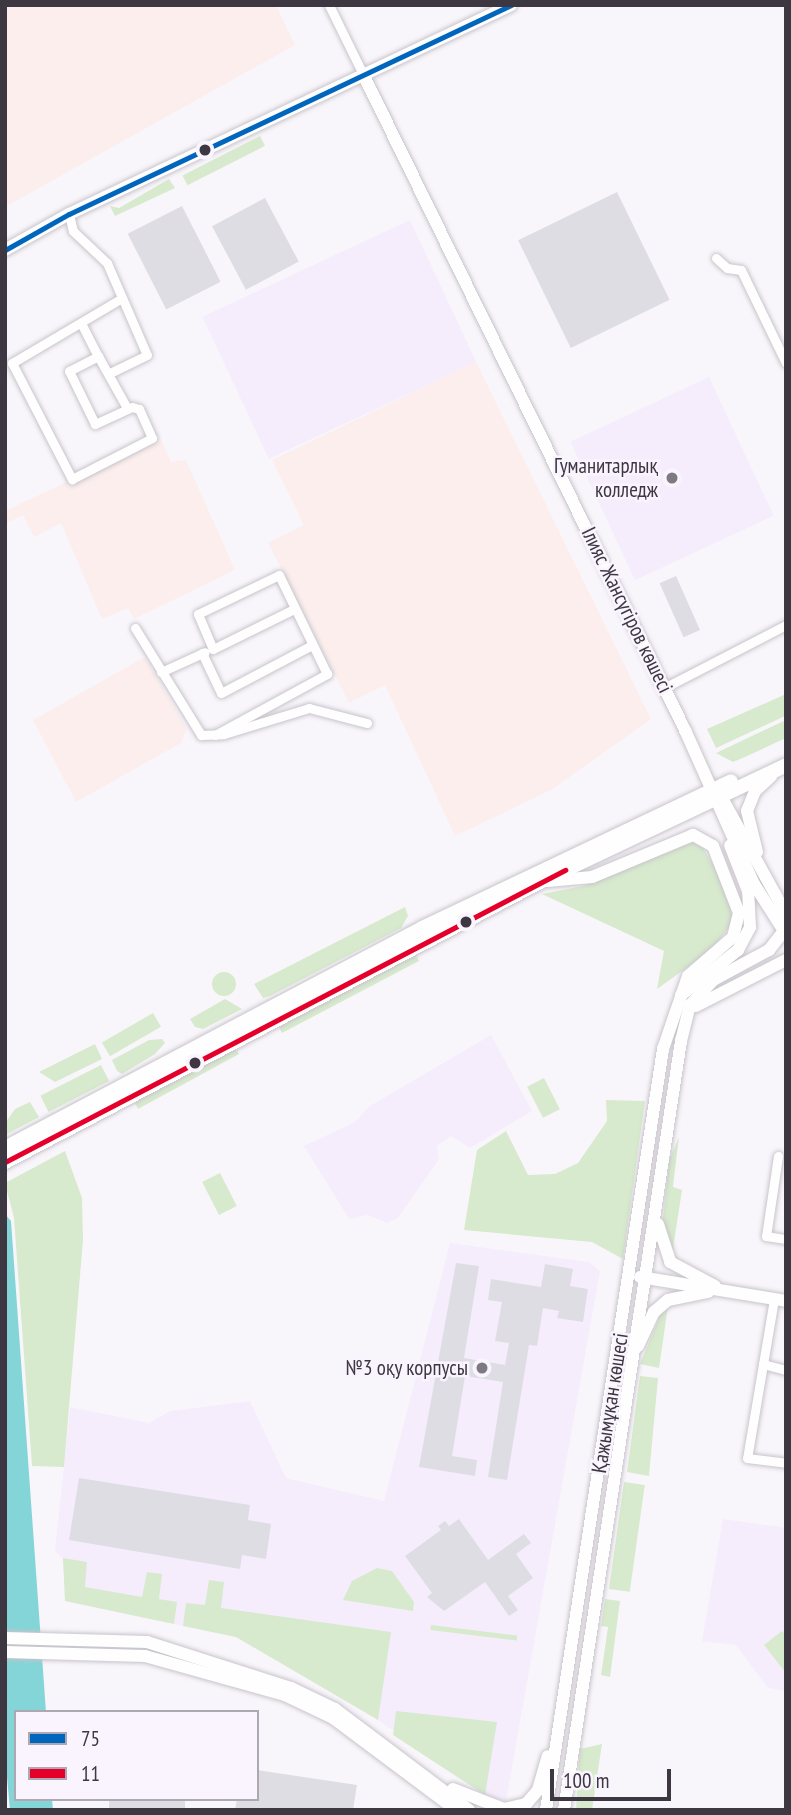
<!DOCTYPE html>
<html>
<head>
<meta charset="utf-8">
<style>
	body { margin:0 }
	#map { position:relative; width:791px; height:1815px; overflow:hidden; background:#f9f6fb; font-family:"PT Sans Narrow",sans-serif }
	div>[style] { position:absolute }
	.built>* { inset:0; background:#f5edfc; transform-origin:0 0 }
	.industrial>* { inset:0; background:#fbeeed }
	.green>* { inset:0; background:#d7eacd; transform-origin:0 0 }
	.round { border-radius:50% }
	.water>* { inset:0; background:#84d5d7 }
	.building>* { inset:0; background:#dfdde4; transform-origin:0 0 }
	.roads { filter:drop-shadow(0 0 2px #c8c4cb) drop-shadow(0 0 2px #c8c4cb) }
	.street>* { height:9px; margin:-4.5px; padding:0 4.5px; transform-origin:4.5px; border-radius:4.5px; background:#fefefe }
	.secondary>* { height:12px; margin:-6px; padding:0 6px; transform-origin:6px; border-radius:6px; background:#fefefe }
	.primary>* { height:14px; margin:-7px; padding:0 7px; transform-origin:7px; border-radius:7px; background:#fefefe }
	.bus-1>* { height:5px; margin:-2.5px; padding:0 2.5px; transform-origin:2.5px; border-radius:2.5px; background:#0065bd }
	.bus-2>* { height:5px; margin:-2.5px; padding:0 2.5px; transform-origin:2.5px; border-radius:2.5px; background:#e4002b }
	.dots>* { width:19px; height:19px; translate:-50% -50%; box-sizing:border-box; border:4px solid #f9f4fd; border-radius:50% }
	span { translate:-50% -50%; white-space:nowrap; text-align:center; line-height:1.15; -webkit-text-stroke:5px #f9f4fd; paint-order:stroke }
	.poi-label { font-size:21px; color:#3c3740 }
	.right { translate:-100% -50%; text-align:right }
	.street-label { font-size:21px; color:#3c3740 }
	.frame { position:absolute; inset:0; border:7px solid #3c3740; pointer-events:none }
	.legend { position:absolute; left:14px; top:1710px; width:245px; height:91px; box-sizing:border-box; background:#f9f4fd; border:2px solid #ada8b1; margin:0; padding:9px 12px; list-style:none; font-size:21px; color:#3c3740 }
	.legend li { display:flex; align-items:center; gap:14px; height:35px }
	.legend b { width:35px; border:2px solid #ada8b1 }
	.scale { position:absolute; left:550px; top:1769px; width:121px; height:32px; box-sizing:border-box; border:4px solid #3c3740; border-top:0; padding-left:9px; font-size:21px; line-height:24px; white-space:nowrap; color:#3c3740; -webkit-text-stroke:5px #f9f4fd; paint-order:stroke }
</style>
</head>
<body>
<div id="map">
	<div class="built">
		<i style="left:410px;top:220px;width:157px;height:229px;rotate:65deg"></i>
		<i style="left:709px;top:377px;width:153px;height:153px;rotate:65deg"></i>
		<i style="clip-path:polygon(491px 1035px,532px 1111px,470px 1148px,451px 1136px,437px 1146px,439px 1159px,398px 1218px,387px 1223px,368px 1215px,349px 1219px,304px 1146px,355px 1122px,370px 1106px)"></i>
		<i style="clip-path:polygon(450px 1243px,589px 1262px,600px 1271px,506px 1801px,485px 1795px,351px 1701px,236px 1637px,65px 1601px,63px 1559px,55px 1551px,70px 1407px,149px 1423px,170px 1411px,250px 1401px,286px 1478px,384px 1501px)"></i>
		<i style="clip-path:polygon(723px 1519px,786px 1528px,786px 1691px,768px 1688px,736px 1645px,702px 1641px)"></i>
	</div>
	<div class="industrial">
		<i style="clip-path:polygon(5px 5px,276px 5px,295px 45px,5px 207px)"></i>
		<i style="clip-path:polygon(476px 362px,651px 719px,551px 790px,455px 836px,385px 685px,349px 703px,268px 543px,304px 525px,272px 460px)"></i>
		<i style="clip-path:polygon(160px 438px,171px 462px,186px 460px,235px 570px,134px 619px,128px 608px,102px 619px,61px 523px,34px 537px,23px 515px,5px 524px,5px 511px)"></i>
		<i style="clip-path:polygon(145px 657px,187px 729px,181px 743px,76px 802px,33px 720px)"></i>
	</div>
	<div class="green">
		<i style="left:260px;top:136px;width:11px;height:87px;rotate:63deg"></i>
		<i style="clip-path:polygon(169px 179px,175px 188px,115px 216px,110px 206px,119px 208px)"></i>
		<i style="clip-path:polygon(786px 694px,785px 716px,716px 748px,707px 729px)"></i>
		<i style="clip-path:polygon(786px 720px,786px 738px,745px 757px,733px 762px,716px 753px)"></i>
		<i style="clip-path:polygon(693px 842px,703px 848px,728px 889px,734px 904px,732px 924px,710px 951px,657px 989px,664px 951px,542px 894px,583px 886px)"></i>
		<i style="clip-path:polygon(405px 907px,408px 916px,401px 928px,270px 996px,263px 998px,254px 984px)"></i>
		<i style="clip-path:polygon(415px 953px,419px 961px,282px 1033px,276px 1021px)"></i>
		<i class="round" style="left:212px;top:972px;width:24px;height:24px"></i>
		<i style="clip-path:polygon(225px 999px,242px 1009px,203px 1029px,195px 1027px,190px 1019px)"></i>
		<i style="left:153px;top:1013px;width:16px;height:59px;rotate:60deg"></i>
		<i style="clip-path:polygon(162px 1039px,165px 1043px,155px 1054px,122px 1074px,117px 1071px,112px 1060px,149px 1040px)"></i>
		<i style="clip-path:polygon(95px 1044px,102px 1059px,55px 1082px,39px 1072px)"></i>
		<i style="clip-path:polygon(236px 1049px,239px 1054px,138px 1109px,133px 1099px)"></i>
		<i style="left:101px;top:1065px;width:18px;height:68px;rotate:63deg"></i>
		<i style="left:544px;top:1078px;width:35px;height:19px;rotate:63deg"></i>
		<i style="clip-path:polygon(606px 1100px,645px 1101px,623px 1259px,592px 1242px,464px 1230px,477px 1150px,506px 1131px,528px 1175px,555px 1174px,578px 1163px,607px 1121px)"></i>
		<i style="clip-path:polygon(30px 1102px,39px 1117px,5px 1135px,5px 1123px,15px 1109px)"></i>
		<i style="clip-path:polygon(679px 1137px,673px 1187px,682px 1190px,672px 1255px,662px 1228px,669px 1161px)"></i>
		<i style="clip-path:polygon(65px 1151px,82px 1198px,83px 1240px,64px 1467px,32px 1466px,14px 1218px,5px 1183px)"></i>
		<i style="left:220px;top:1173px;width:37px;height:20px;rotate:63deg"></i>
		<i style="clip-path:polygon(668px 1306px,659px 1368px,640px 1364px,662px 1311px)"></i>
		<i style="clip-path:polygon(640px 1376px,658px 1378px,649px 1476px,627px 1472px)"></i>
		<i style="left:624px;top:1482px;width:21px;height:108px;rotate:8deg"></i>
		<i style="clip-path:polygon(63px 1558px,87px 1562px,85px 1587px,142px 1597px,147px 1572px,162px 1574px,159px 1599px,177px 1602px,174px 1624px,65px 1601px)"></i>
		<i style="clip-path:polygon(377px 1568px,392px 1571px,414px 1602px,413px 1611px,343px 1600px,352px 1581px)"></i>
		<i style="clip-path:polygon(209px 1580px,224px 1582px,221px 1608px,391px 1632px,378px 1720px,236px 1637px,183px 1626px,186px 1603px,205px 1605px)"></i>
		<i style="clip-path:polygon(605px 1599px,620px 1601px,610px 1677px,601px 1675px,608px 1627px,601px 1626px)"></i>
		<i style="left:431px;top:1625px;width:87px;height:5px;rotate:7deg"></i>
		<i style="clip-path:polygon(782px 1631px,786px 1635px,786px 1673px,764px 1645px)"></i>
		<i style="clip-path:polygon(396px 1711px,497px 1722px,485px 1795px,393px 1735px)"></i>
		<i style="clip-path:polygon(602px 1744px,592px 1810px,576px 1810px,580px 1749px)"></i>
	</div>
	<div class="water">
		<i style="clip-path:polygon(5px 1214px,11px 1221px,46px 1712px,16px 1712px,16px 1799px,52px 1799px,53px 1810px,10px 1810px,5px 1755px)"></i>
	</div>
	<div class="building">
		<i style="left:617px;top:192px;width:120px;height:110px;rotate:64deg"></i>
		<i style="left:265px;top:198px;width:72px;height:60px;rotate:62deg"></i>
		<i style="left:182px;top:206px;width:85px;height:61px;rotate:63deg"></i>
		<i style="left:676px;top:576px;width:59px;height:18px;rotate:66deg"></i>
		<i style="clip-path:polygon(456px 1263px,479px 1266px,464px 1358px,505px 1365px,509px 1343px,495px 1341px,502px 1302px,488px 1300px,491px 1279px,541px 1287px,545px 1264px,573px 1269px,570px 1286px,588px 1289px,583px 1322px,557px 1318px,559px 1311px,543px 1308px,537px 1346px,529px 1345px,507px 1480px,488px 1477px,503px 1382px,465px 1376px,452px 1456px,477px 1460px,475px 1476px,419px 1467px)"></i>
		<i style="clip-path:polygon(79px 1478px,250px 1505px,248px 1520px,271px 1524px,266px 1559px,242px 1555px,240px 1569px,69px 1540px)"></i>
		<i style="clip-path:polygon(459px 1519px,488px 1560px,524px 1534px,531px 1543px,516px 1554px,533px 1578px,508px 1596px,518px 1610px,509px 1616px,485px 1582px,444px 1611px,427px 1597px,432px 1593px,405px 1556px,441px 1530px,438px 1526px,445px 1521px,449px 1526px)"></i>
		<i style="clip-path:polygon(257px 1770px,357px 1785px,353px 1810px,235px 1810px,237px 1799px,257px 1799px)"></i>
		<i style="left:109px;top:1799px;width:76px;height:11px"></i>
	</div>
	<div class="roads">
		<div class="street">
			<i style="left:329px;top:5px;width:79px;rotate:63.8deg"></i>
			<i style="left:69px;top:214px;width:17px;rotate:77deg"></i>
			<i style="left:73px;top:231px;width:47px;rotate:43.3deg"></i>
			<i style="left:107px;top:263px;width:100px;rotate:66.5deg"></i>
			<i style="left:147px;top:355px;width:41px;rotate:154.1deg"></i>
			<i style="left:716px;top:258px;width:15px;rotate:42deg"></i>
			<i style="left:727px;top:268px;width:14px;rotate:8deg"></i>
			<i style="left:741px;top:270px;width:103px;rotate:64.2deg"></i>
			<i style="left:122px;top:298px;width:128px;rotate:149.4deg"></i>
			<i style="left:12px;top:363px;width:131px;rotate:62.7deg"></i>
			<i style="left:72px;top:479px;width:90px;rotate:-27.1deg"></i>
			<i style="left:152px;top:438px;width:32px;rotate:-114deg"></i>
			<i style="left:139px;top:409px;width:7px;rotate:-164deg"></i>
			<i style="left:132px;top:407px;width:41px;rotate:155.3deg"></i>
			<i style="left:95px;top:424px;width:59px;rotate:-116.1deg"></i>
			<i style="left:69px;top:371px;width:33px;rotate:-27deg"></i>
			<i style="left:98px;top:356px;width:60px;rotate:60.9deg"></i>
			<i style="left:81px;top:323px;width:37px;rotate:63deg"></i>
			<i style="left:135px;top:628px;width:126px;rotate:58.3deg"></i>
			<i style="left:201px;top:735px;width:23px;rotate:-2deg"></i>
			<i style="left:224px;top:734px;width:89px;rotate:-17deg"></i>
			<i style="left:309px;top:708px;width:60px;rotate:14.5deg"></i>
			<i style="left:202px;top:653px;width:44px;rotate:64.6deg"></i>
			<i style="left:221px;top:693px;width:103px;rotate:-27.8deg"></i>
			<i style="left:161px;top:672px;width:48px;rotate:-24.4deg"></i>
			<i style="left:664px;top:688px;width:137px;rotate:-27.3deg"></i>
			<i style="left:215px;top:735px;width:128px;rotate:-28.6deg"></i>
			<i style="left:327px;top:674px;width:110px;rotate:-115.9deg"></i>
			<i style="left:279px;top:575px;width:90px;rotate:154.3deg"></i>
			<i style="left:198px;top:614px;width:38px;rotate:67deg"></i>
			<i style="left:213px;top:649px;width:90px;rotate:-26.3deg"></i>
			<i style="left:778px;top:1156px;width:81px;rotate:98.5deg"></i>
			<i style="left:766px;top:1236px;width:20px;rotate:9deg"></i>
			<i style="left:774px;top:1299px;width:161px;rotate:99.6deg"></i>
			<i style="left:747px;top:1458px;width:39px;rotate:7deg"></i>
			<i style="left:763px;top:1364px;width:24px;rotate:15deg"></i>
		</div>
		<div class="secondary">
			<i style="left:364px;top:76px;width:729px;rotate:63.86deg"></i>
			<i style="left:685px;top:730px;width:169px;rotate:65.9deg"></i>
			<i style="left:754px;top:884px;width:56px;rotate:57.4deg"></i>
			<i style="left:5px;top:250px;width:73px;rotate:-29.4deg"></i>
			<i style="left:69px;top:214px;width:489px;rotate:-25.3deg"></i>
			<i style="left:717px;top:789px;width:143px;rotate:61.1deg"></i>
			<i style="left:757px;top:852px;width:42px;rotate:-103.7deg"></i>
			<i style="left:747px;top:811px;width:22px;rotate:-68deg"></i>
			<i style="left:755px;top:791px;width:22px;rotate:-43deg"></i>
			<i style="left:706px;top:984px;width:72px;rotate:-28.4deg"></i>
			<i style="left:769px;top:950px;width:28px;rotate:-52deg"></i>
			<i style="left:681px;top:995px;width:73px;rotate:-38.3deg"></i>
			<i style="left:738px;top:950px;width:26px;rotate:-62deg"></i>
			<i style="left:750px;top:927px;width:36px;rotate:-93deg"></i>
			<i style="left:748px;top:891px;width:49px;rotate:-111.4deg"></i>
			<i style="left:696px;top:1006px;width:101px;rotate:-27.1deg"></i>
			<i style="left:658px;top:1224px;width:40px;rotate:72deg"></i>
			<i style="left:670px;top:1262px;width:51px;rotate:28.1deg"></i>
			<i style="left:640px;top:1277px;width:148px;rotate:9.3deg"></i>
			<i style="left:638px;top:1346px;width:38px;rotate:-65deg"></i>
			<i style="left:654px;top:1312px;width:18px;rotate:-41deg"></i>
			<i style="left:668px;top:1300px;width:41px;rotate:-11.3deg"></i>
			<i style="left:5px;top:1638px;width:142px;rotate:1.6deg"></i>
			<i style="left:147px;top:1642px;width:151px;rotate:17.7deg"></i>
			<i style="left:291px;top:1688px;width:49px;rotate:25.5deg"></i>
			<i style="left:335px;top:1709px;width:168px;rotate:37deg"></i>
			<i style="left:5px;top:1652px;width:140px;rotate:1.6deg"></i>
			<i style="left:145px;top:1656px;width:145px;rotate:15.6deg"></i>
			<i style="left:285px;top:1695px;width:53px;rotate:25.6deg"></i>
			<i style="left:333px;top:1718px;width:154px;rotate:36.8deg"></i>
			<i style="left:453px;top:1789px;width:55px;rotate:21.4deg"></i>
			<i style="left:504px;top:1809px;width:23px;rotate:-13deg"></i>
			<i style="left:526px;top:1804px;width:18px;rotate:-49deg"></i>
			<i style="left:538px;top:1790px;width:35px;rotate:-74deg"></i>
			<i style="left:546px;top:1810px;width:770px;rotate:-81.26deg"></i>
			<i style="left:663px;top:1049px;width:77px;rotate:-71.1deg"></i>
			<i style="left:688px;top:976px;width:60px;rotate:-40.9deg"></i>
			<i style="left:733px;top:937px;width:25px;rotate:-76deg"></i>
			<i style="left:739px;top:913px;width:72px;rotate:-111.2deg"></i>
			<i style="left:713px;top:846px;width:23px;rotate:-151deg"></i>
			<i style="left:693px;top:835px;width:109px;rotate:157.4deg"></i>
			<i style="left:592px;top:877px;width:45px;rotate:174.9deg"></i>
			<i style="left:564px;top:1810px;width:778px;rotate:-81.35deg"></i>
			<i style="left:681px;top:1041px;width:37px;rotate:-76deg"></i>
			<i style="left:690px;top:1005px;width:33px;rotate:-47deg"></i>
		</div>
		<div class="primary">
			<i style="left:5px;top:1148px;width:471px;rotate:-27.8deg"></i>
			<i style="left:422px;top:928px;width:342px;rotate:-25.4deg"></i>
			<i style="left:5px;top:1162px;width:604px;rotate:-27.63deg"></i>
			<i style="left:540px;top:882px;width:272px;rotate:-25.4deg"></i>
		</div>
	</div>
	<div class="bus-1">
		<i style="left:5px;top:250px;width:73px;rotate:-29.4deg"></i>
		<i style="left:69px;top:214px;width:489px;rotate:-25.3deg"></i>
	</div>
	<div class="bus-2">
		<i style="left:5px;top:1162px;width:632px;rotate:-27.54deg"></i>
	</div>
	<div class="dots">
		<i style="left:205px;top:150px;background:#3c3740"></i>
		<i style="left:672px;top:478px;background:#7e7a81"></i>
		<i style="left:466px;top:922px;background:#3c3740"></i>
		<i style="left:195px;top:1063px;background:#3c3740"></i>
		<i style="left:482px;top:1368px;background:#7e7a81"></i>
	</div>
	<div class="poi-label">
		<span class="right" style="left:658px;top:478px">Гуманитарлық<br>колледж</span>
		<span class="right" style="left:468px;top:1368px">№3 оқу корпусы</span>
	</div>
	<div class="street-label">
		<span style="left:627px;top:610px;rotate:64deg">Ілияс Жансүгіров көшесі</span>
		<span style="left:610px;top:1403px;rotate:-81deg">Қажымұқан көшесі</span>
	</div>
	<div class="frame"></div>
	<ul class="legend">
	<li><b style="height:9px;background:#0065bd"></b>75</li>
	<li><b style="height:9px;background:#e4002b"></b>11</li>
	</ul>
	<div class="scale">100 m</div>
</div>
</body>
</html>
